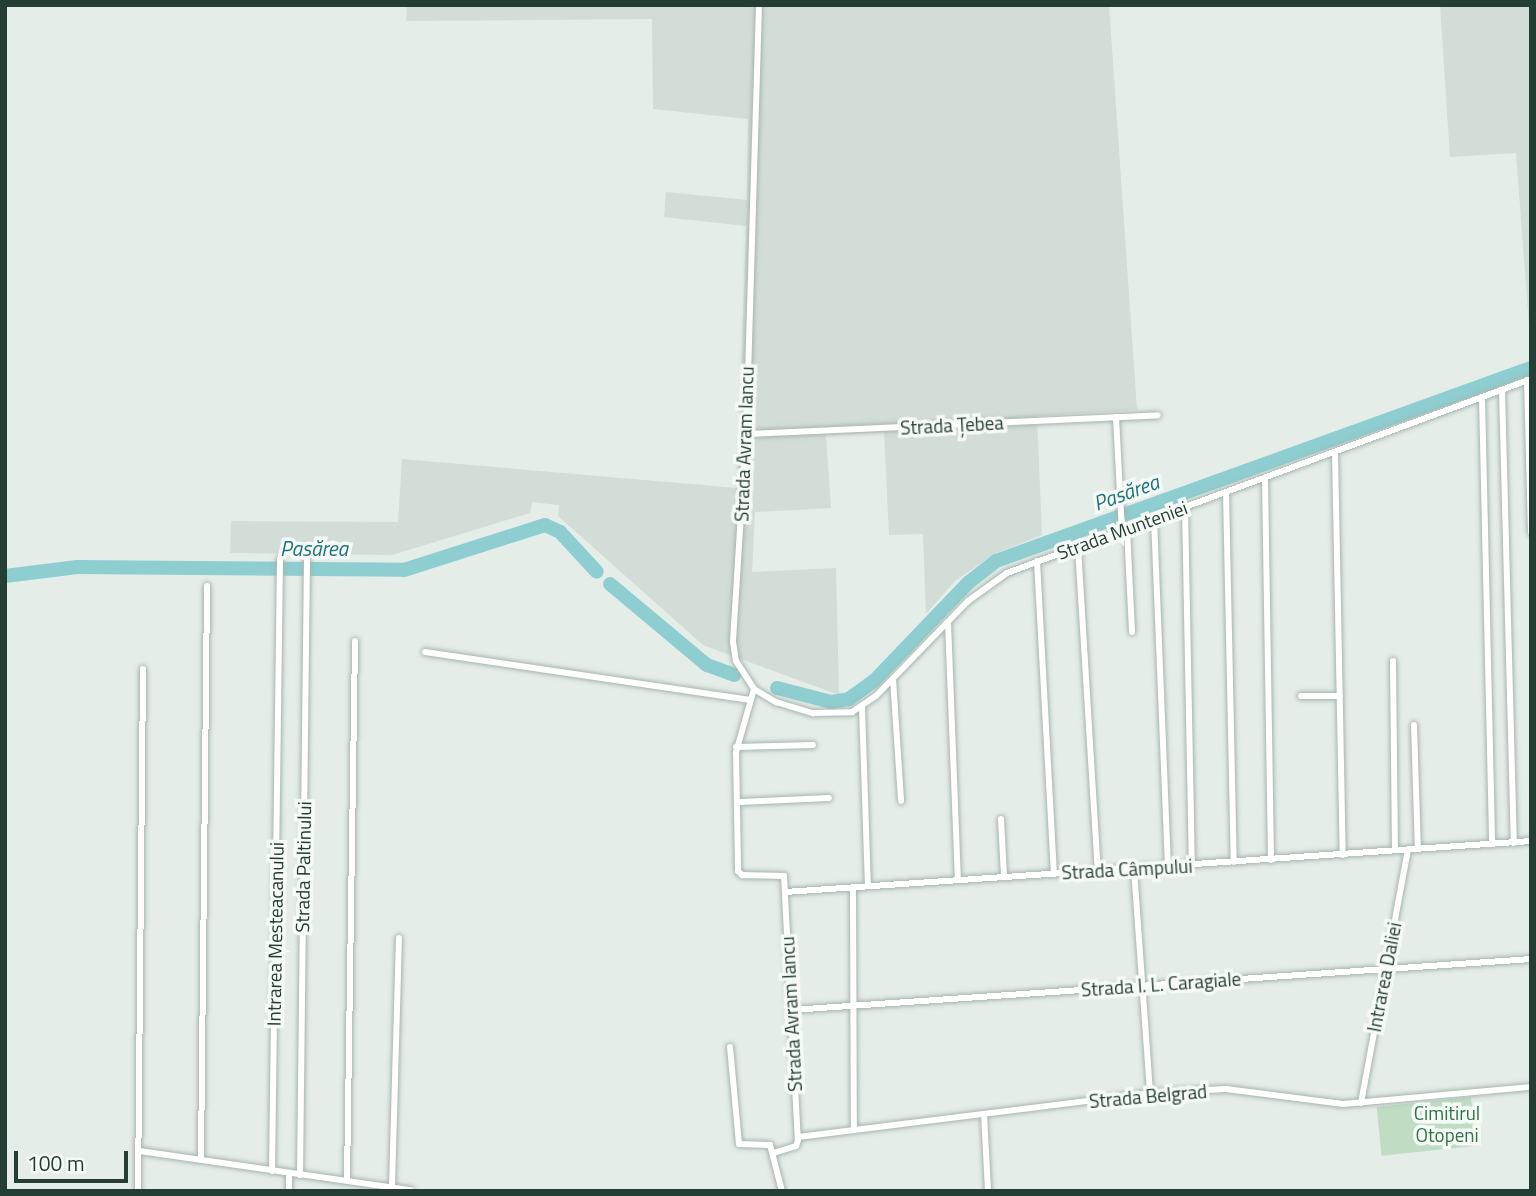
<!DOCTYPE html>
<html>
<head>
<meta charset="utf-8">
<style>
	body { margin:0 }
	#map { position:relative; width:1536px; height:1196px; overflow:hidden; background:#e4ede8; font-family:"Titillium Web",sans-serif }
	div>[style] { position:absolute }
	.built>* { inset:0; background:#d2ddd7 }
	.green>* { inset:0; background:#beddc3; transform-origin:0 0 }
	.river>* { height:14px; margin:-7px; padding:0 7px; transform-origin:7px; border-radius:7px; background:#8ecdd0 }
	.roads { filter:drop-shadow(0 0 2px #a7b5af) drop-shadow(0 0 2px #a7b5af) }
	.minor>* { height:6px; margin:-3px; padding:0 3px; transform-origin:3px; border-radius:3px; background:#fff }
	span { translate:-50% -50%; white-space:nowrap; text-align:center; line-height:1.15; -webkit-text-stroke:7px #f5faf7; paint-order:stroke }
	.street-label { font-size:19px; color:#243e35 }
	.park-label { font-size:19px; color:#2f7443 }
	.water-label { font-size:21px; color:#1f7379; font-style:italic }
	.frame { position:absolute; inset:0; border:7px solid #243e35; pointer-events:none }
	.scale { position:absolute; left:14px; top:1151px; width:114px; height:32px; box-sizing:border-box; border:4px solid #243e35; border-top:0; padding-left:9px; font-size:21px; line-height:24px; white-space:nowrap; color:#243e35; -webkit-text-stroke:5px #f5faf7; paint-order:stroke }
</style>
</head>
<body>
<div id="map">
	<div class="built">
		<i style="clip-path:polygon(407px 5px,1109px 5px,1137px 410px,1037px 416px,1042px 535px,996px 553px,955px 581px,926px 614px,923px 534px,889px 535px,884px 432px,826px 435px,831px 508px,755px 512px,752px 572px,836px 568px,839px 695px,703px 645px,558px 516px,559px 505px,532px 502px,530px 513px,392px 555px,230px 553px,231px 521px,398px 522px,402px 459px,737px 488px,746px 226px,664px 217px,666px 192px,747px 200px,748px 119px,653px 109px,652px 19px,406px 21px)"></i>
		<i style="clip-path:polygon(1440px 5px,1531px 5px,1531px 352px,1516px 153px,1450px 157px)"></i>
	</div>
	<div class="green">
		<i style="left:1471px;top:1097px;width:49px;height:95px;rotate:84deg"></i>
	</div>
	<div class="river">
		<i style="left:5px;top:576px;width:73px;rotate:-7.1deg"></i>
		<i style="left:77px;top:567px;width:327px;rotate:0.5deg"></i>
		<i style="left:404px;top:570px;width:148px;rotate:-17.7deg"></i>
		<i style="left:545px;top:525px;width:17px;rotate:25deg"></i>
		<i style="left:560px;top:532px;width:54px;rotate:47.2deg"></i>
		<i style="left:610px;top:584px;width:126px;rotate:39.9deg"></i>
		<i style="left:707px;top:665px;width:29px;rotate:20deg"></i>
		<i style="left:777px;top:688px;width:56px;rotate:14.5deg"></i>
		<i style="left:831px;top:702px;width:18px;rotate:-9deg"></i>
		<i style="left:849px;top:699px;width:31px;rotate:-36deg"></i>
		<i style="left:874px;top:681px;width:136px;rotate:-46.2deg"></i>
		<i style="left:968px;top:583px;width:36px;rotate:-38deg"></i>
		<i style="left:996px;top:561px;width:569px;rotate:-19.84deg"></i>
	</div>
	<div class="roads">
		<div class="minor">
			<i style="left:759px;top:5px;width:429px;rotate:91.7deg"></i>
			<i style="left:746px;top:434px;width:208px;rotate:93.6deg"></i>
			<i style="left:733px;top:642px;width:19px;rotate:81deg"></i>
			<i style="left:736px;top:661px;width:33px;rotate:57deg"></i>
			<i style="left:754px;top:689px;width:66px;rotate:105.9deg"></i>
			<i style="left:736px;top:752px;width:119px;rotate:89deg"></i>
			<i style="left:738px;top:871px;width:6px;rotate:45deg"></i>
			<i style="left:742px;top:875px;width:42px;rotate:1.4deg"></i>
			<i style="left:784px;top:876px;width:264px;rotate:87deg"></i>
			<i style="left:798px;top:1140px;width:6px;rotate:108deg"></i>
			<i style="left:796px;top:1146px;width:24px;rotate:163deg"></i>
			<i style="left:1527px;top:380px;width:152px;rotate:88.5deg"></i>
			<i style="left:1502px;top:390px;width:453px;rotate:88.5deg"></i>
			<i style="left:1482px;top:397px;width:447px;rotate:88.7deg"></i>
			<i style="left:1116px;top:417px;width:114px;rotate:87deg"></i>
			<i style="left:746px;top:434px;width:412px;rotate:-2.6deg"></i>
			<i style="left:1335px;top:452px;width:403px;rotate:88.9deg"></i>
			<i style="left:1265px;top:478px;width:382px;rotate:89.1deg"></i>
			<i style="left:1226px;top:492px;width:370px;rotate:88.8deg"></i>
			<i style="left:1185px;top:507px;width:358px;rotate:88.9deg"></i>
			<i style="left:1154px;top:519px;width:348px;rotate:87.7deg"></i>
			<i style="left:1127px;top:529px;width:103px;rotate:87.2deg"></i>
			<i style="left:1078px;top:547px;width:325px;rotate:86.5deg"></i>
			<i style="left:1037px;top:561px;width:312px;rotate:86.9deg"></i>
			<i style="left:948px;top:622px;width:258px;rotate:87.8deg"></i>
			<i style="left:425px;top:652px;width:329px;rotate:8.4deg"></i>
			<i style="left:1393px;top:661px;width:189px;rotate:89.4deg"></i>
			<i style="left:893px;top:679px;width:122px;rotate:86.2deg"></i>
			<i style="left:754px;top:689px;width:26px;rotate:31deg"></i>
			<i style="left:776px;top:702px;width:39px;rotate:17deg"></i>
			<i style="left:813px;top:713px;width:39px;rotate:-1deg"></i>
			<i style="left:852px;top:712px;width:29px;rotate:-34deg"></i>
			<i style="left:876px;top:696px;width:132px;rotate:-45.9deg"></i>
			<i style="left:968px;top:601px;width:48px;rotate:-35.7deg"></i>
			<i style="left:1007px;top:573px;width:559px;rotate:-20.32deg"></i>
			<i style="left:1301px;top:696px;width:39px"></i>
			<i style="left:862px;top:707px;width:179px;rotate:88.1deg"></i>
			<i style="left:1414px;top:725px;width:124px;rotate:88.2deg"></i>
			<i style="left:736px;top:747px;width:77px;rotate:-1.5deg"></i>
			<i style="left:740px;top:802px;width:89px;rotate:-2.6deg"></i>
			<i style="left:1001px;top:819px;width:58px;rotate:87deg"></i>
			<i style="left:1134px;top:869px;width:225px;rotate:85.9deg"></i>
			<i style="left:853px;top:887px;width:243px;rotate:89.8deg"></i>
			<i style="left:785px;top:892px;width:748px;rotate:-3.91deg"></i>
			<i style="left:791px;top:1010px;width:742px;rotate:-3.94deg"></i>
			<i style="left:730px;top:1047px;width:97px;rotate:84.7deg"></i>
			<i style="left:739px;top:1144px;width:31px;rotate:2deg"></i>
			<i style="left:770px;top:1145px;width:48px;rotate:75.4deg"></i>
			<i style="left:1361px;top:1103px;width:257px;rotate:-79.5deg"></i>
			<i style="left:984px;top:1114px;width:77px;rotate:87deg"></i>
			<i style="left:798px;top:1137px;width:355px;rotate:-7.1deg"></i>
			<i style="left:1150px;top:1093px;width:76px;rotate:-3deg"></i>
			<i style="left:1226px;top:1089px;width:118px;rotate:7.3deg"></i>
			<i style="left:1343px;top:1104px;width:189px;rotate:-5.2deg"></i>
			<i style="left:139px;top:1151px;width:275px;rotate:8.2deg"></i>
			<i style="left:201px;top:1160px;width:574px;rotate:-89.4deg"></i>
			<i style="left:272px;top:1171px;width:612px;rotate:-89.25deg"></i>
			<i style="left:289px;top:1173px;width:18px;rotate:90deg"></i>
			<i style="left:300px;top:1175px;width:616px;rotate:-89.35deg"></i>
			<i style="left:347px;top:1180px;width:539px;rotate:-89.15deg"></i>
			<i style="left:392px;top:1187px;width:249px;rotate:-88.4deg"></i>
			<i style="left:138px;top:1191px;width:522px;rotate:-89.45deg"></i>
		</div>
	</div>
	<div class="street-label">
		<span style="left:952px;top:425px;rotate:-3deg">Strada Țebea</span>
		<span style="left:744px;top:444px;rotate:-88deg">Strada Avram Iancu</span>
		<span style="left:1122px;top:530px;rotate:-20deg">Strada Munteniei</span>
		<span style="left:303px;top:867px;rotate:-89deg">Strada Paltinului</span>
		<span style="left:1127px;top:869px;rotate:-3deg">Strada Câmpului</span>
		<span style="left:275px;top:934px;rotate:-89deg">Intrarea Mesteacanului</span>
		<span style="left:1384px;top:977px;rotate:-79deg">Intrarea Daliei</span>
		<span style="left:1161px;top:984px;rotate:-4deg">Strada I. L. Caragiale</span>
		<span style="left:791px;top:1014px;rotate:-93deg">Strada Avram Iancu</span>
		<span style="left:1148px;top:1096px;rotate:-5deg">Strada Belgrad</span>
	</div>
	<div class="park-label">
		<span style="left:1447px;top:1124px">Cimitirul<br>Otopeni</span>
	</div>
	<div class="water-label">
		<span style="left:1126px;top:492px;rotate:-20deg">Pasărea</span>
		<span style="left:314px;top:548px">Pasărea</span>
	</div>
	<div class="frame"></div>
	<div class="scale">100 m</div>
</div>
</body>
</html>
